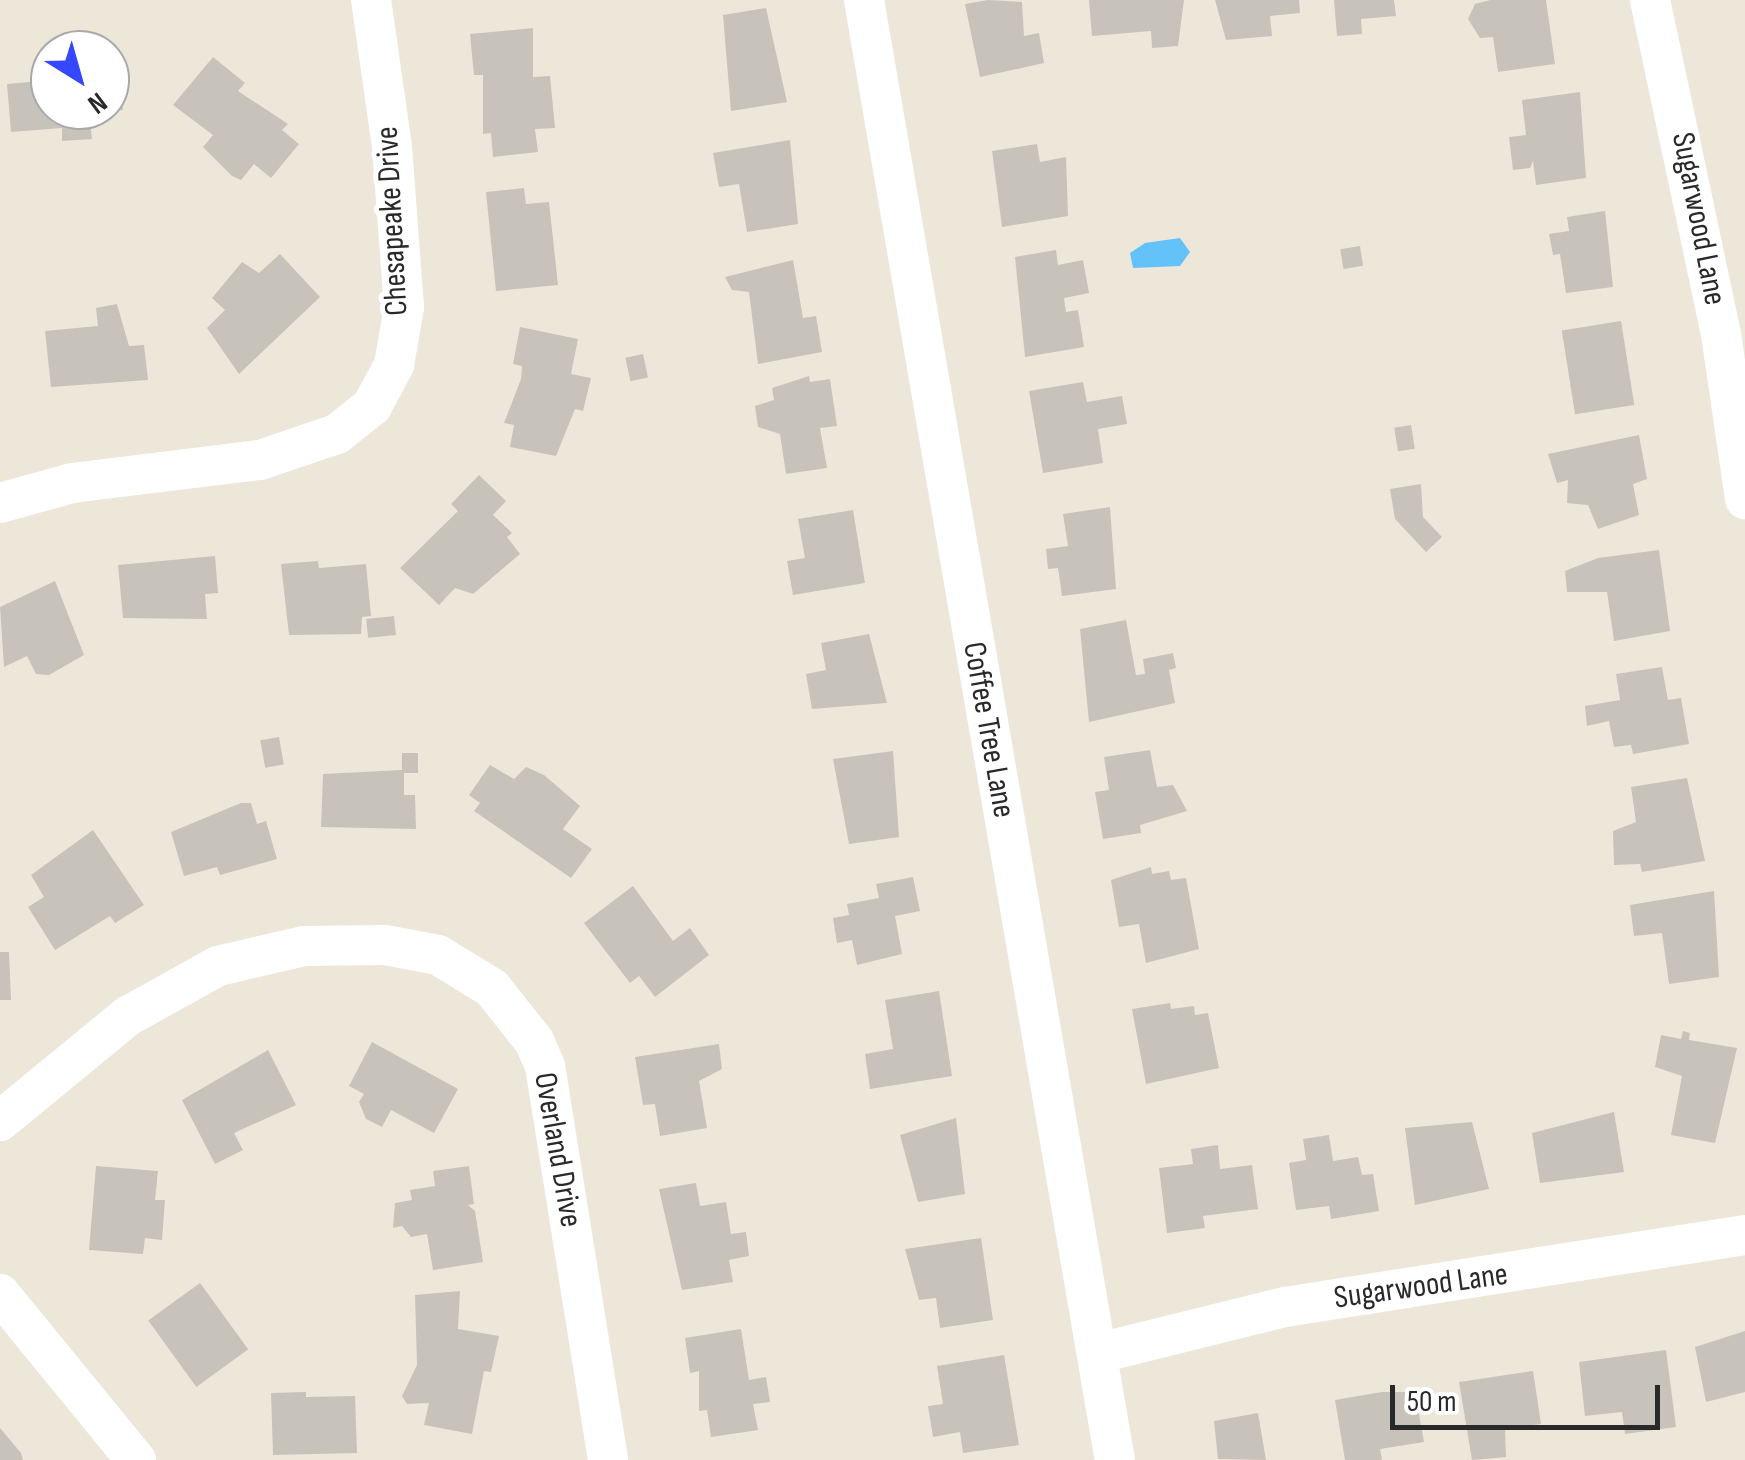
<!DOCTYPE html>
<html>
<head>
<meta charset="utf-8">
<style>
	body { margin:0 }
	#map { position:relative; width:1745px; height:1460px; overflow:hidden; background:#ede7da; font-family:"Sofia Sans Condensed",sans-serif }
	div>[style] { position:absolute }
	.water>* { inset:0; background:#63c3f9 }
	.building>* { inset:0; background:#c8c3ba; transform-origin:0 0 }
	.minor>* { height:40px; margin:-20px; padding:0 20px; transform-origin:20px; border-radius:20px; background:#fff }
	span { translate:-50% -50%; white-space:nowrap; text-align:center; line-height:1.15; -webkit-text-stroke:10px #fff; paint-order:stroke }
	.street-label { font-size:32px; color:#292929 }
	.north { position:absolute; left:30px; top:30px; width:100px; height:100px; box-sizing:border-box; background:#fff; border:2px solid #a9a9a9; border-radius:50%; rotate:143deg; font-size:28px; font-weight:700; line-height:40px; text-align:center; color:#292929 }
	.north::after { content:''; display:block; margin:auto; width:35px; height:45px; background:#3548ff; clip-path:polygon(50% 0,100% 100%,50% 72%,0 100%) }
	.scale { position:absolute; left:1390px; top:1385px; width:270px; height:45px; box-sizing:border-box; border:5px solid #292929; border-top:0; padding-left:12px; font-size:30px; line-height:35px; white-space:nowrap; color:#292929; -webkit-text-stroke:8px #fff; paint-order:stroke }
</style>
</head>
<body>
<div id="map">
	<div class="water">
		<i style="clip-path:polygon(1180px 238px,1190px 252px,1180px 266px,1133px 268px,1130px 253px,1145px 243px)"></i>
	</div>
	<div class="building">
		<i style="clip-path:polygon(988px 0,1022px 2px,1024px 36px,1039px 33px,1044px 63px,980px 77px,965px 4px)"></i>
		<i style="clip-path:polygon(1089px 0,1184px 0,1178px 46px,1152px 48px,1151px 31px,1092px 36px)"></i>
		<i style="clip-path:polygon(1215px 0,1299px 0,1300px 13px,1270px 16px,1272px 36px,1226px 40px)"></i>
		<i style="clip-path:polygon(1334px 0,1394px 0,1396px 16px,1361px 19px,1362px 34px,1337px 36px)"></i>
		<i style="clip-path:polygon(1490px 0,1546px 0,1555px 64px,1498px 72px,1493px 37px,1480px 38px,1468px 19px,1475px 4px)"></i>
		<i style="clip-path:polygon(766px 8px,787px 102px,731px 111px,723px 15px)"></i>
		<i style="clip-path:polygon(533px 28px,533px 77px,550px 76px,555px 128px,535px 129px,538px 152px,493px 157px,491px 133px,483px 134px,483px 75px,474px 75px,470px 34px)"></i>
		<i style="clip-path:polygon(213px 57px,245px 83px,238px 91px,288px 124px,282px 130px,299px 144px,271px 178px,254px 164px,241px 180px,232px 176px,203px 147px,213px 135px,173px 105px)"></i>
		<i style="clip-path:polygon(119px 67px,123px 110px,110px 111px,110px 68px)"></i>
		<i style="clip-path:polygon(50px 73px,50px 110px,100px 110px,101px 121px,90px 122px,92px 139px,62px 141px,62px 128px,11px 132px,7px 84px,41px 81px,41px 74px)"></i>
		<i style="clip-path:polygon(1580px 92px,1586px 178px,1536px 185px,1533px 161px,1530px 168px,1513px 170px,1509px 137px,1526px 135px,1522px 100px)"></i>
		<i style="clip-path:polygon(790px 140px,798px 224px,747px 232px,739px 184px,719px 187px,713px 153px)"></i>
		<i style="clip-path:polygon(1037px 144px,1040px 162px,1066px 157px,1068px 216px,1002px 227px,992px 151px)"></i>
		<i style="clip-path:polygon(524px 188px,526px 204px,549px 202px,558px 285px,496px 291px,486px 192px)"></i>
		<i style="clip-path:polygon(1605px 211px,1613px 287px,1566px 293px,1560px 254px,1553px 255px,1549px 234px,1569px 231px,1567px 217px)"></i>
		<i style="left:1360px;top:246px;width:20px;height:20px;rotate:81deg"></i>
		<i style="clip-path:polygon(1056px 250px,1058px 265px,1083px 260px,1089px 293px,1064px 298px,1066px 312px,1078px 310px,1084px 347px,1025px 357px,1015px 257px)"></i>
		<i style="clip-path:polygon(280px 254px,320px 297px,239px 374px,207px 328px,225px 310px,212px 298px,242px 262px,259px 273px)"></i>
		<i style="clip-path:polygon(793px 260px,803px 318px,816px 316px,822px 352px,758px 364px,749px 292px,732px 290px,725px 277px)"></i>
		<i style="clip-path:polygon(117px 304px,129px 346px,144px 345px,148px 380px,51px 387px,45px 331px,98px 326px,96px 308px)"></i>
		<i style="left:1621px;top:321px;width:85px;height:60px;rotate:81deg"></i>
		<i style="clip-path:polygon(520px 327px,578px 339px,571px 374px,591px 378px,583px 411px,575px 409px,556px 456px,510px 447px,514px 425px,504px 423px,521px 379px,522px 366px,513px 364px)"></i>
		<i style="left:643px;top:354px;width:24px;height:18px;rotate:78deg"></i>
		<i style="clip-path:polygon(809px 376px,810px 382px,830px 379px,837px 426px,820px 428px,827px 468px,786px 474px,780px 434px,758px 427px,755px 406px,774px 400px,772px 388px)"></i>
		<i style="clip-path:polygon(1083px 382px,1087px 402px,1122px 396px,1127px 424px,1098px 429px,1103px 463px,1043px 473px,1029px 391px)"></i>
		<i style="left:1411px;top:425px;width:24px;height:17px;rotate:81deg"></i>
		<i style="clip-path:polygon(1639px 435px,1647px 479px,1633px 484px,1639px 515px,1598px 529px,1588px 505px,1567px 503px,1568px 480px,1557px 483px,1548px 454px)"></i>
		<i style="clip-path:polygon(479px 475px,506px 501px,493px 515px,512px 533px,507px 537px,520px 554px,473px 594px,455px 588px,439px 605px,400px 568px,458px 511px,451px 504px)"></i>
		<i style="clip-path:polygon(1421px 484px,1423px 517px,1442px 537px,1426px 552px,1395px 519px,1390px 489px)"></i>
		<i style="clip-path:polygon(1110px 507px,1116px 589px,1062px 596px,1058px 568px,1048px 569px,1046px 549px,1068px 546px,1063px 514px)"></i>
		<i style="clip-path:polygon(853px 510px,865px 583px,793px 595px,787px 561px,805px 558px,798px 519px)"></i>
		<i style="clip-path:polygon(1659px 550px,1670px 631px,1614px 641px,1607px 592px,1567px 592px,1565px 571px,1598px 558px)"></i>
		<i style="clip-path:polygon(215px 556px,218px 593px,205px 594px,207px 619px,123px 618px,118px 565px)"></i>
		<i style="clip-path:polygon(318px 561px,319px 568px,366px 564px,371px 616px,362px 617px,361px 634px,289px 635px,281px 564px)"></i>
		<i style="clip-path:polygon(55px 581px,84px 655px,49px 675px,36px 674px,27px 656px,4px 667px,0 607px)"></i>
		<i style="left:394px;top:616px;width:19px;height:28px;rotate:84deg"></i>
		<i style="clip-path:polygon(1126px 620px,1136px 675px,1145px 674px,1143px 659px,1173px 653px,1176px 668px,1169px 670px,1175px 703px,1089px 722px,1080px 629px)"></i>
		<i style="clip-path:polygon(869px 634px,887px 703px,812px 709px,806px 674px,826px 670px,821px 643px)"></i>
		<i style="clip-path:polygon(1662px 667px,1668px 700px,1681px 698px,1689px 744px,1633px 754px,1631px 745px,1614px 747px,1609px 721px,1587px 726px,1585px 706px,1620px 700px,1616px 674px)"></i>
		<i style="left:279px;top:737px;width:28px;height:19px;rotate:80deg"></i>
		<i style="clip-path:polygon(1150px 750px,1157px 787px,1173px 785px,1187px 811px,1140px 825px,1141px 833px,1103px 839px,1095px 792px,1109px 790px,1104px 757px)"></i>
		<i style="clip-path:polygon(893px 751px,899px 837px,849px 844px,833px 759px)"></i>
		<i style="clip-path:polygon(402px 753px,418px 753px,418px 773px,404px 773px,404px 795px,415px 795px,416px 829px,321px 827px,323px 774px,402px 770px)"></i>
		<i style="clip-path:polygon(490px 765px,514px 779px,526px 767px,544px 775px,580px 806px,563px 829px,592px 849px,571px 878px,474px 811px,480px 803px,469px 795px)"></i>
		<i style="clip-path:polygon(1687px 778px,1705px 861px,1642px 872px,1640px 864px,1614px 865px,1613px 831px,1636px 822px,1631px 787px)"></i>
		<i style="clip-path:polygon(241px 803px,251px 803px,257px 824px,266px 821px,277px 859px,220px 875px,217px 867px,184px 876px,171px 832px)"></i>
		<i style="clip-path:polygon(93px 830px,144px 905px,115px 923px,110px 916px,55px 950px,28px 907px,44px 897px,31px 875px)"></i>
		<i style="clip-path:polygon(1151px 867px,1152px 874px,1169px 871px,1171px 880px,1186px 878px,1199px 949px,1146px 963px,1139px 924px,1119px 927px,1111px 880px)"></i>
		<i style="clip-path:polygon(913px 877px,920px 911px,895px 916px,902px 954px,857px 965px,852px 940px,837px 943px,833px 918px,849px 915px,847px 904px,879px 898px,876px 884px)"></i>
		<i style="clip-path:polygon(633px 886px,673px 941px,690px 928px,709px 955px,655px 997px,639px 976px,630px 983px,584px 923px)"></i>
		<i style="clip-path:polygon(1714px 891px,1719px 977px,1669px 984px,1662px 933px,1634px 936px,1630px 905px)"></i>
		<i style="clip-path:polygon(0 952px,9px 952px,11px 1000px,0 1000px)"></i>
		<i style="clip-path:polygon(939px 991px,952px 1076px,870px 1089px,865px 1054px,893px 1049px,885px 1000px)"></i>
		<i style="clip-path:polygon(1170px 1003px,1171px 1009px,1194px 1006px,1195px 1015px,1208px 1013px,1219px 1068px,1146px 1084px,1132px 1009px)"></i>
		<i style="clip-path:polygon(1683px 1031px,1690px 1033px,1689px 1040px,1737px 1048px,1715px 1143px,1671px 1135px,1682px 1076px,1655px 1067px,1661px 1035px,1681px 1039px)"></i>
		<i style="clip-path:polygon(372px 1042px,458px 1089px,434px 1133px,391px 1110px,382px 1127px,366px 1119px,359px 1102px,364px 1094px,349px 1086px)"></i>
		<i style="clip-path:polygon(719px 1044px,722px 1069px,699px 1081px,707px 1128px,660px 1136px,655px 1104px,643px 1105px,635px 1057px)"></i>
		<i style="clip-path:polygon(268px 1050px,296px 1105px,234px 1133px,243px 1150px,215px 1164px,182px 1100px)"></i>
		<i style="clip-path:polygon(1614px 1112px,1624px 1172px,1540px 1183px,1532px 1133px)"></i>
		<i style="clip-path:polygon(956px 1118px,965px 1194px,918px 1202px,900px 1135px)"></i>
		<i style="clip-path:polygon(1472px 1122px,1489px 1189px,1415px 1205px,1405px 1128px)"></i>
		<i style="clip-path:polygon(1329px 1135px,1333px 1161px,1358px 1157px,1362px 1175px,1373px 1174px,1379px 1211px,1331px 1219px,1329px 1206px,1296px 1210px,1289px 1163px,1306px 1160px,1303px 1139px)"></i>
		<i style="clip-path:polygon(1218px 1145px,1220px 1169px,1252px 1165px,1258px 1209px,1203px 1216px,1205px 1228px,1167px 1233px,1159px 1168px,1193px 1164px,1191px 1149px)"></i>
		<i style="clip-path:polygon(96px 1166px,158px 1171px,155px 1200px,165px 1200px,162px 1240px,145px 1238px,143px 1254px,89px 1250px)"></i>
		<i style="clip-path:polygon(469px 1166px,474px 1204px,468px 1205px,475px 1211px,483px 1262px,433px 1270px,427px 1234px,411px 1237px,402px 1226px,393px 1228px,395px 1203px,412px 1200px,410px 1190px,435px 1186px,433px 1171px)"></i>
		<i style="clip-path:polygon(696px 1183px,700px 1206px,726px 1202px,731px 1234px,746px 1232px,749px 1256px,729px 1260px,733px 1282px,682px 1290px,659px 1189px)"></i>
		<i style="clip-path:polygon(981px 1238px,993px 1320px,940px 1328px,936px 1298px,919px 1300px,905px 1249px)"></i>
		<i style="left:200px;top:1283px;width:82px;height:64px;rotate:54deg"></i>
		<i style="clip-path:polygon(460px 1291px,458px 1329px,499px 1336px,491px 1372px,484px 1371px,472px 1434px,424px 1425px,429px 1403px,407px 1404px,402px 1396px,417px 1365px,415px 1295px)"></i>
		<i style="clip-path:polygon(741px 1329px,749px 1380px,766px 1377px,770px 1402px,753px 1404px,758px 1430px,711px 1437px,707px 1410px,699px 1411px,699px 1371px,690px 1373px,685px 1338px)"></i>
		<i style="clip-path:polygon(1745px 1331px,1745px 1392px,1706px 1402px,1695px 1347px)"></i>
		<i style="clip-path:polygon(1666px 1350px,1676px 1427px,1625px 1434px,1622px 1412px,1585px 1416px,1579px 1362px)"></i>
		<i style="clip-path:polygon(1004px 1355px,1019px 1445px,963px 1453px,960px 1432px,933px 1437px,928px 1406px,943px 1404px,937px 1366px)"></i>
		<i style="clip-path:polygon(1533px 1371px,1541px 1424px,1505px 1429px,1506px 1457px,1472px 1460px,1459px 1382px)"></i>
		<i style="clip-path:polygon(306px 1392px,306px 1397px,355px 1396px,357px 1453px,273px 1455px,271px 1393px)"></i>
		<i style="clip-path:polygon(1382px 1392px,1415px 1392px,1424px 1442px,1380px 1449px,1382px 1460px,1345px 1460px,1335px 1400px)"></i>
		<i style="clip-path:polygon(1258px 1413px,1266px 1460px,1218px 1459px,1214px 1421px)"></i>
		<i style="clip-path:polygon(0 1428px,21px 1453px,23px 1460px,0 1460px)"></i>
	</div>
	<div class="minor">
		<i style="left:864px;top:0;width:1481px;rotate:80.25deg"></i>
		<i style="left:1650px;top:0;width:341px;rotate:78deg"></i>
		<i style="left:1721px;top:334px;width:167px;rotate:81.7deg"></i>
		<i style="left:0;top:503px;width:75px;rotate:-15.5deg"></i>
		<i style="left:72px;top:483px;width:189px;rotate:-7deg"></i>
		<i style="left:260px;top:460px;width:81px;rotate:-18.7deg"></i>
		<i style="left:337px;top:434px;width:45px;rotate:-38.7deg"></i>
		<i style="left:372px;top:406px;width:47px;rotate:-61.8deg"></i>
		<i style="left:394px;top:365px;width:59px;rotate:-80.2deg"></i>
		<i style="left:404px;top:307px;width:160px;rotate:-94.3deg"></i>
		<i style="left:392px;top:147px;width:148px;rotate:-98.1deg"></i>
		<i style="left:0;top:1121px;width:166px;rotate:-39.4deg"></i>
		<i style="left:128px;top:1016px;width:103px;rotate:-29.1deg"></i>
		<i style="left:218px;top:966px;width:88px;rotate:-13.1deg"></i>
		<i style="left:304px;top:946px;width:81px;rotate:-0.7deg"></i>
		<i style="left:385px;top:945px;width:54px;rotate:10.7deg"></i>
		<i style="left:438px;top:955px;width:63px;rotate:31.4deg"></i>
		<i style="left:492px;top:988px;width:68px;rotate:51.6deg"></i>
		<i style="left:534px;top:1041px;width:27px;rotate:66deg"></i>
		<i style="left:545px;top:1066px;width:399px;rotate:80.9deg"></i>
		<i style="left:0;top:1294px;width:215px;rotate:50.7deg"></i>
		<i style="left:1099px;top:1353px;width:192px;rotate:-13.9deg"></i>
		<i style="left:1285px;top:1307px;width:466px;rotate:-8.9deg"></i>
	</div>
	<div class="street-label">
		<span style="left:1698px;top:219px;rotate:79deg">Sugarwood Lane</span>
		<span style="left:393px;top:221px;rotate:-93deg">Chesapeake Drive</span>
		<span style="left:988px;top:730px;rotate:80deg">Coffee Tree Lane</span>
		<span style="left:557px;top:1150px;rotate:80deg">Overland Drive</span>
		<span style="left:1421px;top:1287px;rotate:-8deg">Sugarwood Lane</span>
	</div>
	<div class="north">N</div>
	<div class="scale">50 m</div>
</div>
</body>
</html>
